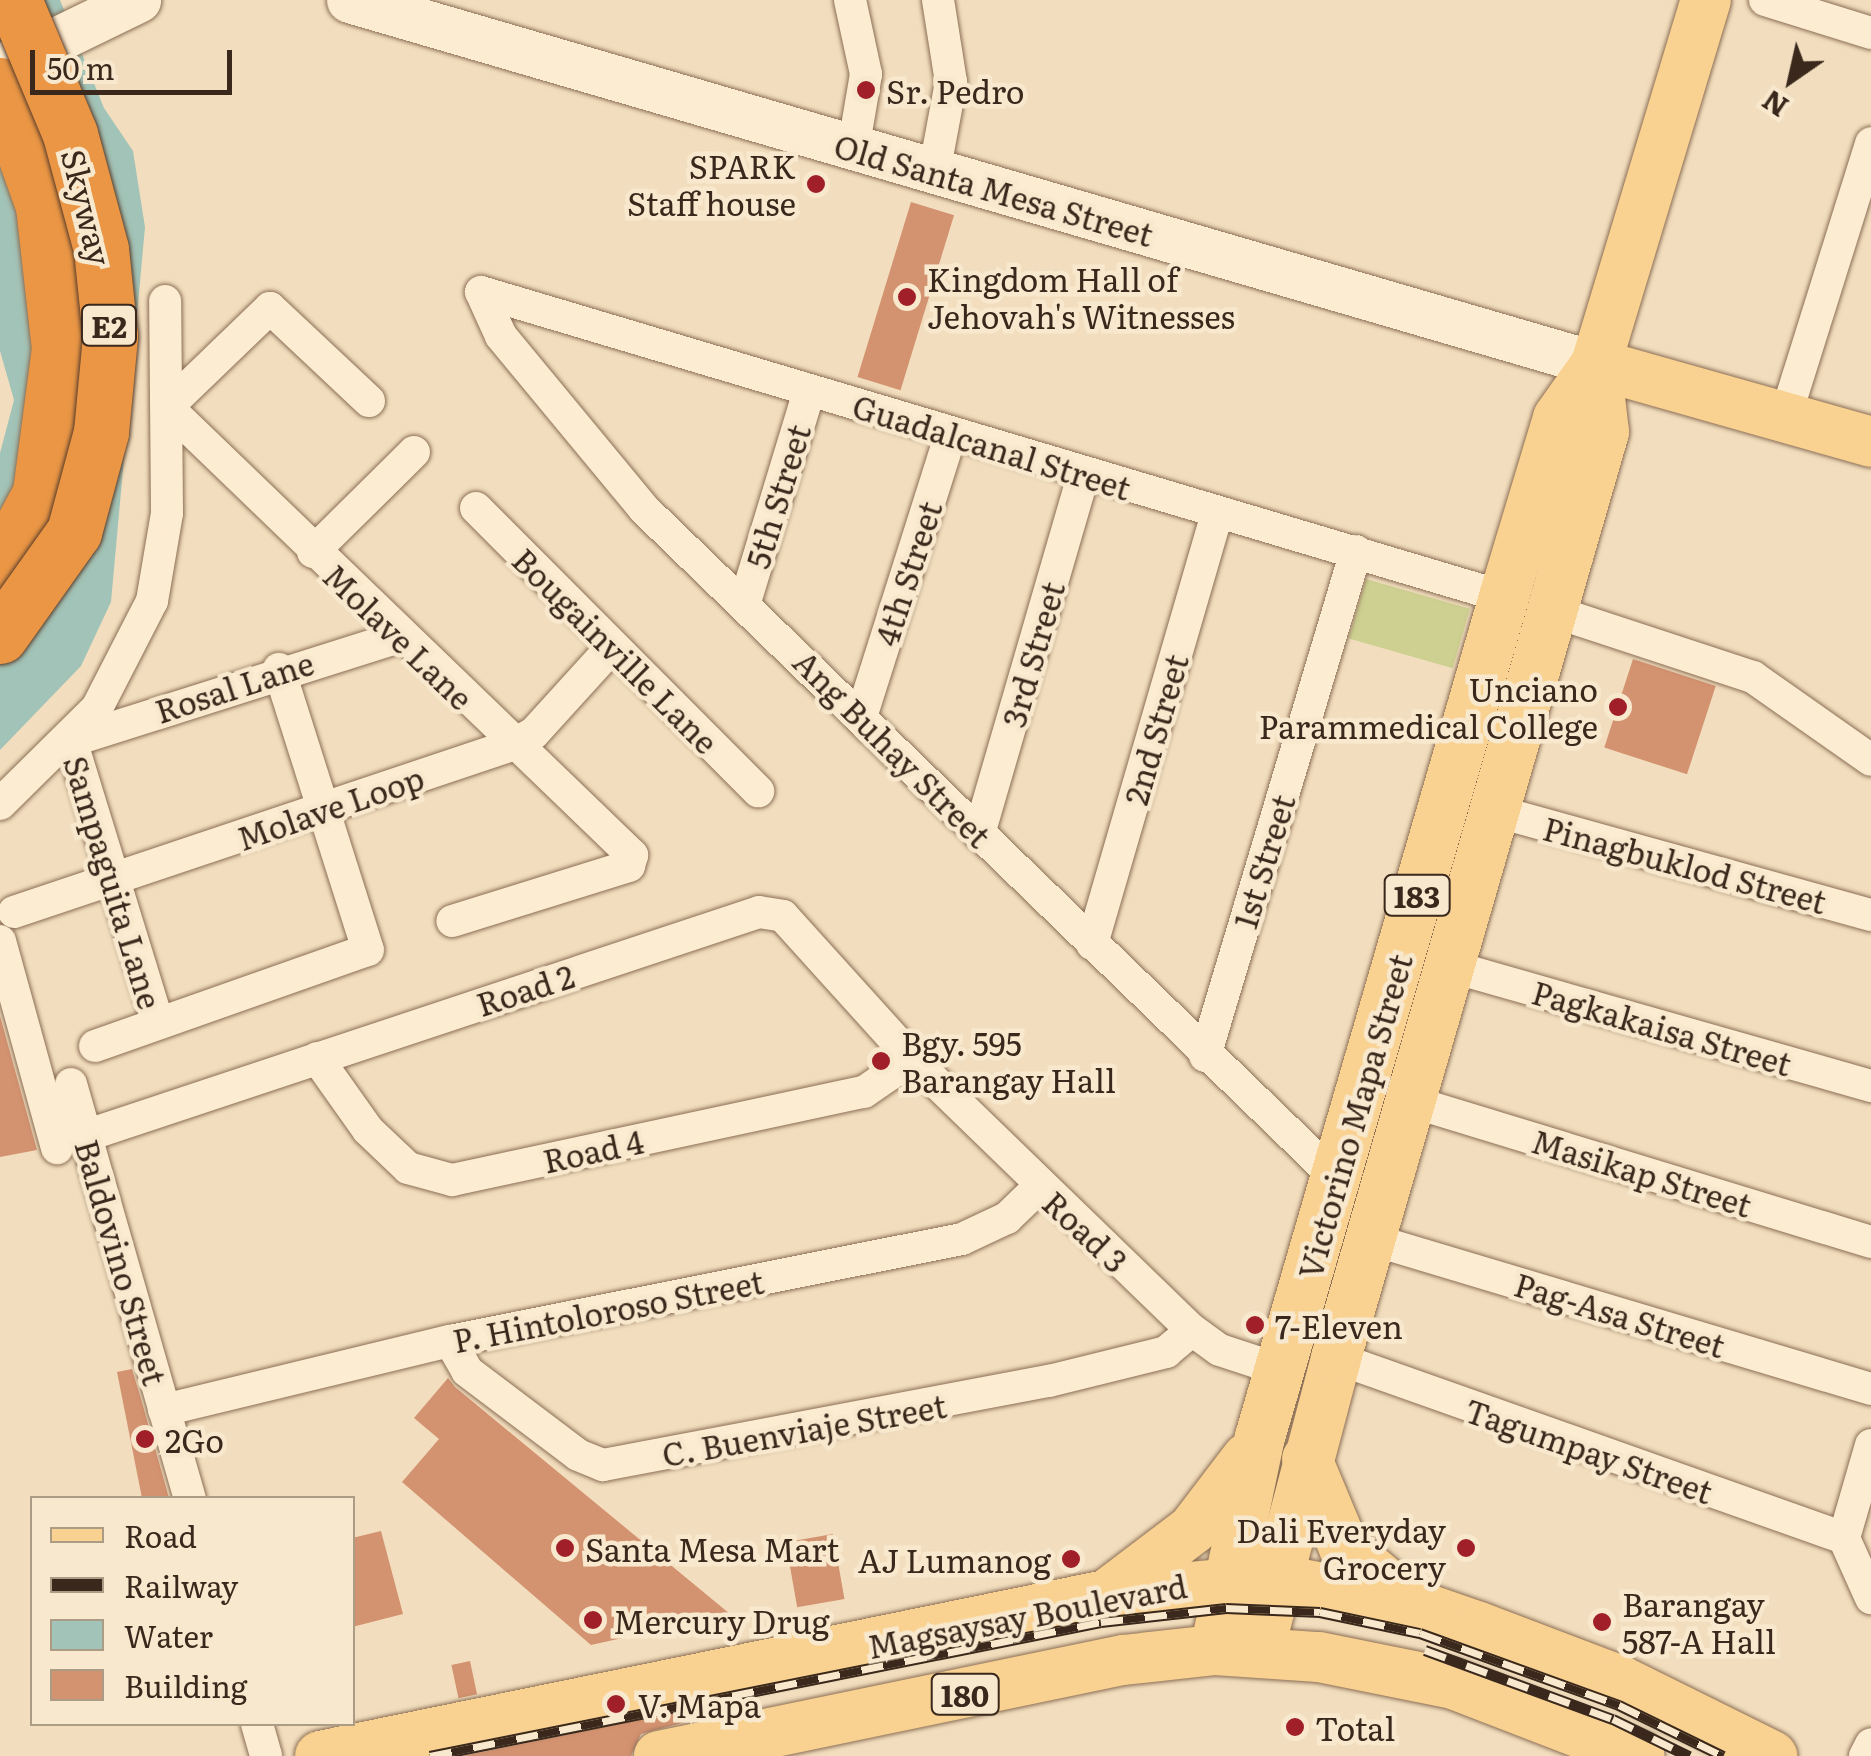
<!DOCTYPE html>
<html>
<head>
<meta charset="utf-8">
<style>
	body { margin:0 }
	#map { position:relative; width:1871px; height:1756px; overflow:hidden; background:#f2debe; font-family:Literata,serif }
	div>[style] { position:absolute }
	.green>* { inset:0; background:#cdd091; transform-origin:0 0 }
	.water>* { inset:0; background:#a2c3b7 }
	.building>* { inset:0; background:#d39270; transform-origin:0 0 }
	.roads { filter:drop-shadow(0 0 2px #8b6e55) drop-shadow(0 0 2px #8b6e55) }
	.street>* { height:32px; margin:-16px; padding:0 16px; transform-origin:16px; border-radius:16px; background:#fcecd1 }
	.secondary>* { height:45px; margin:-22.5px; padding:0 22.5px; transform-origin:22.5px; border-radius:22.5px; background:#fcecd1 }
	.primary>* { height:50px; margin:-25px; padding:0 25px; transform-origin:25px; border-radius:25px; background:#f9d191 }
	.highway>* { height:55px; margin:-27.5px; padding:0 27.5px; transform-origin:27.5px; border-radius:27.5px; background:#ea9645 }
	.rail>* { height:11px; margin-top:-5.5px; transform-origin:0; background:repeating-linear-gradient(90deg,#f8e9ce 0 22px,#39281b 0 44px); box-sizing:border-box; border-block:2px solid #39281b }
	.bridges { filter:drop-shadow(0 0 2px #583c2a) drop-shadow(0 0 2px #583c2a) }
	.highway-bridge>* { height:55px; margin:-27.5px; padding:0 27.5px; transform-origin:27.5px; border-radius:27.5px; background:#ea9645 }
	.dots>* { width:28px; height:28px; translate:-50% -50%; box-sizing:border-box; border:5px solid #f8e9ce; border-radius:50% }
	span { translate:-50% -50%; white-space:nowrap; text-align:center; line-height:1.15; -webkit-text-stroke:9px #f8e9ce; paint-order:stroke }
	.shield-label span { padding:2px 8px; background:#f8e9ce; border:2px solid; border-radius:8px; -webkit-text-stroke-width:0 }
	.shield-label { font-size:30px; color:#39281b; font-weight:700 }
	.poi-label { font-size:32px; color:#39281b }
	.left { translate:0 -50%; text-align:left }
	.right { translate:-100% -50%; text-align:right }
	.street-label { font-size:32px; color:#39281b }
	.legend { position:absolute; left:30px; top:1496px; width:325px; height:230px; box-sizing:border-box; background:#f8e9ce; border:2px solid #ac9c86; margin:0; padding:12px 18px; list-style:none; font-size:30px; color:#39281b }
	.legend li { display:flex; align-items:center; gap:20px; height:50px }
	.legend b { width:50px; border:2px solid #ac9c86 }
	.north { position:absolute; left:1741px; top:30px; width:100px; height:100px; -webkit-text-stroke:8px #f8e9ce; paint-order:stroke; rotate:214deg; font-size:28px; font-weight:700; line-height:40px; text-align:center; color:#39281b }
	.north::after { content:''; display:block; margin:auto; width:35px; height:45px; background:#39281b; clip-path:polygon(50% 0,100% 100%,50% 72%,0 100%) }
	.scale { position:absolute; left:30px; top:50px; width:202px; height:45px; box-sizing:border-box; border:5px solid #39281b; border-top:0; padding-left:12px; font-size:30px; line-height:35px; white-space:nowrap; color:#39281b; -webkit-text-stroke:8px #f8e9ce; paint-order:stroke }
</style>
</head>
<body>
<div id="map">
	<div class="green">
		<i style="left:1366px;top:579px;width:108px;height:62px;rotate:16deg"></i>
	</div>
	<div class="water">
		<i style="clip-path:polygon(0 0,60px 0,104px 108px,133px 151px,145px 227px,111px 602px,81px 666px,0 750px,0 453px,14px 400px,0 351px)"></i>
	</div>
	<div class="building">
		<i style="left:911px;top:202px;width:45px;height:183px;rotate:17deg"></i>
		<i style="left:1633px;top:659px;width:87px;height:93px;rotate:18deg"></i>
		<i style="clip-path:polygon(0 1016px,37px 1150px,0 1157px)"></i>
		<i style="clip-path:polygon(132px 1369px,141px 1399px,169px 1498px,142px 1498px,117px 1372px)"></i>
		<i style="clip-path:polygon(448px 1378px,455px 1387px,730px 1614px,591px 1645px,402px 1482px,439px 1439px,414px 1418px)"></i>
		<i style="clip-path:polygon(381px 1531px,403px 1614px,352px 1627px,352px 1538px)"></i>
		<i style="left:833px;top:1534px;width:66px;height:48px;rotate:80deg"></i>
		<i style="left:470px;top:1661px;width:34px;height:19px;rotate:78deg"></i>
		<i style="clip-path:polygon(706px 1706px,708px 1716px,641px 1734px,631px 1756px,463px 1756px)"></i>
	</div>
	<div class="roads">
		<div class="street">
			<i style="left:850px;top:0;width:76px;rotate:77.8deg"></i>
			<i style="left:866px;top:74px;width:77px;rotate:99.7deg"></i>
			<i style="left:1765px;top:0;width:111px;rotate:17.3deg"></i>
			<i style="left:934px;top:173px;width:93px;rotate:-79.4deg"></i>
			<i style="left:951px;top:82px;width:83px;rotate:-99deg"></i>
			<i style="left:481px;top:292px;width:48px;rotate:65.6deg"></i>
			<i style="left:501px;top:336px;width:224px;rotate:50.4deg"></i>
			<i style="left:644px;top:509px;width:964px;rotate:44.03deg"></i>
			<i style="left:481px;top:292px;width:1067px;rotate:16.6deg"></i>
			<i style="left:369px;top:401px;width:136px;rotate:-136.8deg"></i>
			<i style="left:270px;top:308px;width:143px;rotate:136.1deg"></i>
			<i style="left:167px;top:407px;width:646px;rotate:43.93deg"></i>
			<i style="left:632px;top:855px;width:11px;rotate:105deg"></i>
			<i style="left:629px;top:866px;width:185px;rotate:162.7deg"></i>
			<i style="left:1785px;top:418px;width:288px;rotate:-72.6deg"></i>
			<i style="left:476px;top:508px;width:400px;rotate:45.1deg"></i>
			<i style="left:313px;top:552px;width:142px;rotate:-44.7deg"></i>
			<i style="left:745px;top:602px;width:220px;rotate:-73.1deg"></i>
			<i style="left:1552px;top:611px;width:212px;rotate:18.2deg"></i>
			<i style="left:1753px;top:677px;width:144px;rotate:35.1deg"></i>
			<i style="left:862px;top:714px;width:295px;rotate:-72.4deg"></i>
			<i style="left:0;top:804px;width:136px;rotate:-44.7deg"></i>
			<i style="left:97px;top:708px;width:120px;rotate:-62.8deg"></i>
			<i style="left:152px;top:601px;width:89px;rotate:-80.3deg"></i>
			<i style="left:167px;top:513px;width:212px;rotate:-90.5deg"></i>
			<i style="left:1499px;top:812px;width:386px;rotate:15.5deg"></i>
			<i style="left:979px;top:834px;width:376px;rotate:-73.8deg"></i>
			<i style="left:14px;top:912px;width:525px;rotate:-18.54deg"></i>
			<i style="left:512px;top:745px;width:25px;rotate:-29deg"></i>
			<i style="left:534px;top:733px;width:115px;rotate:-47.8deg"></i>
			<i style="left:0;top:941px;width:215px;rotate:74.6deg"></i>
			<i style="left:1092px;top:944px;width:449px;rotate:-73.8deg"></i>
			<i style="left:1453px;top:967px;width:435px;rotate:15.9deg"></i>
			<i style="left:158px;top:1023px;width:295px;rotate:-107.1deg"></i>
			<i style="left:71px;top:741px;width:343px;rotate:-17.6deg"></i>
			<i style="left:95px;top:1046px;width:289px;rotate:-19.4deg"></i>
			<i style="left:368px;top:950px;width:295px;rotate:-107.6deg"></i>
			<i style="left:1205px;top:1056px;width:527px;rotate:-73.35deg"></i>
			<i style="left:317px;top:1058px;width:88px;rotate:54.7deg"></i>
			<i style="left:368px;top:1130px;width:55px;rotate:43.5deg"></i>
			<i style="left:408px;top:1168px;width:46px;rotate:15.3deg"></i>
			<i style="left:452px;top:1180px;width:421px;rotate:-12.1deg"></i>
			<i style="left:864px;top:1092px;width:58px;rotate:-34.5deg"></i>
			<i style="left:71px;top:1084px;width:431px;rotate:74deg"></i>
			<i style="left:1413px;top:1102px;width:479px;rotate:17deg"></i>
			<i style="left:85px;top:1136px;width:710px;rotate:-18.38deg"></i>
			<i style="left:759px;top:912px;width:24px;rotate:9deg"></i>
			<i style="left:783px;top:916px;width:193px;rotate:47.9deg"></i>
			<i style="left:912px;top:1059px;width:390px;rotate:44.1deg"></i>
			<i style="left:1192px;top:1330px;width:34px;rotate:36deg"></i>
			<i style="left:1220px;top:1350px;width:64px;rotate:18.2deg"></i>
			<i style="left:1370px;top:1239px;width:523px;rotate:16.67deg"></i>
			<i style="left:450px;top:1341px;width:34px;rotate:60deg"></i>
			<i style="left:467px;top:1371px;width:139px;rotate:37.1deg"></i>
			<i style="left:578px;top:1455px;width:27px;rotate:22deg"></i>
			<i style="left:603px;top:1465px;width:454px;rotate:-10.7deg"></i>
			<i style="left:1049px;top:1381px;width:121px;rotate:-13.9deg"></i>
			<i style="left:1166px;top:1352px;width:34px;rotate:-40deg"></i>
			<i style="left:1336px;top:1358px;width:539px;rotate:19.51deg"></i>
			<i style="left:164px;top:1410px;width:294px;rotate:-13.6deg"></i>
			<i style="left:450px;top:1341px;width:522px;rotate:-11.27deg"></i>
			<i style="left:962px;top:1239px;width:50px;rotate:-25deg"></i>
			<i style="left:1007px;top:1218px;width:45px;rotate:-44.1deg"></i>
			<i style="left:1871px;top:1445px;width:97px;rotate:106.2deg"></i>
			<i style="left:1844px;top:1538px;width:66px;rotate:65.8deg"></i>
			<i style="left:257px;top:1724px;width:33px;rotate:74deg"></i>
			<i style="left:1865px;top:1756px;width:13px;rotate:-63deg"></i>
		</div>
		<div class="secondary">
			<i style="left:349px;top:0;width:1299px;rotate:16.27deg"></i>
			<i style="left:6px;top:64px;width:147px;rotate:-25.9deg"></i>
		</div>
		<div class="primary">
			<i style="left:1596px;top:364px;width:286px;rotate:15.8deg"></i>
			<i style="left:1307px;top:1459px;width:96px;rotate:67.4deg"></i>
			<i style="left:1344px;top:1548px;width:77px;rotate:39.7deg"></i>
			<i style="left:1113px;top:1590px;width:101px;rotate:-37.3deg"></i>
			<i style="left:1193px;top:1529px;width:89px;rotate:-52.7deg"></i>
			<i style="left:1215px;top:1650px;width:218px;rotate:-78.1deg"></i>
			<i style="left:1260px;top:1437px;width:875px;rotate:-73.8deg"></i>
			<i style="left:1504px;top:597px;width:187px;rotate:-73.2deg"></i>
			<i style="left:1558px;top:418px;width:66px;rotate:-54.9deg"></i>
			<i style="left:1259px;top:1650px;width:302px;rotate:-75.2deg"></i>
			<i style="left:1336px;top:1358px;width:964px;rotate:-73.86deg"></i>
			<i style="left:1604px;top:432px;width:68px;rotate:-96.7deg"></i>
			<i style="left:1596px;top:364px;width:380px;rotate:-73.2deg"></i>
			<i style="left:320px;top:1756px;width:802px;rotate:-11.58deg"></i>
			<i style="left:1106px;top:1595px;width:171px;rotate:-5.4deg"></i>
			<i style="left:1276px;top:1579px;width:148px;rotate:10.9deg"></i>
			<i style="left:1421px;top:1607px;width:61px;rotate:19deg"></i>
			<i style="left:1479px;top:1627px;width:152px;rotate:20.8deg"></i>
			<i style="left:1621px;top:1681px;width:169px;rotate:26.4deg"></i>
			<i style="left:659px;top:1756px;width:474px;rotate:-11.7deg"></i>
			<i style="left:1123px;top:1660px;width:93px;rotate:-6.2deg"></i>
			<i style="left:1215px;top:1650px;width:104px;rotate:3.9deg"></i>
			<i style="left:1319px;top:1657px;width:137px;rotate:11.4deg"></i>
			<i style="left:1453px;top:1684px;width:200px;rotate:21.1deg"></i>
		</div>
		<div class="highway">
			<i style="left:0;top:85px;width:128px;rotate:70.4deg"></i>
			<i style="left:43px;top:206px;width:143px;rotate:83.6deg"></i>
			<i style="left:59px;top:348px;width:146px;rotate:97.5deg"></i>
			<i style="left:40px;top:493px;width:85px;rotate:118.1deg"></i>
		</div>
	</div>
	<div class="rail">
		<i style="left:1425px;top:1650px;width:200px;rotate:20.2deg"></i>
		<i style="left:1613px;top:1719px;width:85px;rotate:26deg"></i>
		<i style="left:430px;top:1756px;width:684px;rotate:-11.29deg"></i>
		<i style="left:1101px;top:1622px;width:126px;rotate:-6.4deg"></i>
		<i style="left:1226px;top:1608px;width:94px;rotate:2.4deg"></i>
		<i style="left:1320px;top:1612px;width:102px;rotate:11.9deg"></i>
		<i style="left:1420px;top:1633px;width:212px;rotate:19.9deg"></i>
		<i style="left:1619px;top:1705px;width:116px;rotate:26.1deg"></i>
	</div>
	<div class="bridges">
		<div class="highway-bridge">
			<i style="left:0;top:636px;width:128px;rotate:-54.6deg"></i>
			<i style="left:74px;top:532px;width:104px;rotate:-74.9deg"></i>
			<i style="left:101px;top:432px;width:96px;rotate:-84.6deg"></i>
			<i style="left:110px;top:336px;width:87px;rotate:-95.9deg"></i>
			<i style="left:101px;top:249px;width:119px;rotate:-105.1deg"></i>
			<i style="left:70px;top:134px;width:145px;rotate:-112.7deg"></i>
		</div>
	</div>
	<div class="dots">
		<i style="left:866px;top:90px;background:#a01f29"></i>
		<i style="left:816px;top:184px;background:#a01f29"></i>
		<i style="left:907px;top:297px;background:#a01f29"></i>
		<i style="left:1618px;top:707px;background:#a01f29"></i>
		<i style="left:881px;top:1061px;background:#a01f29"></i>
		<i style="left:1255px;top:1325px;background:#a01f29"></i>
		<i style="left:145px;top:1439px;background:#a01f29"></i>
		<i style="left:565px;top:1548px;background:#a01f29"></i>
		<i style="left:1466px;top:1548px;background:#a01f29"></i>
		<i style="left:1071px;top:1559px;background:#a01f29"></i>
		<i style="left:593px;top:1620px;background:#a01f29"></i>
		<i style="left:1602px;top:1622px;background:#a01f29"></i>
		<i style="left:616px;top:1704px;background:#a01f29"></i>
		<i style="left:1295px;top:1727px;background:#a01f29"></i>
	</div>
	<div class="shield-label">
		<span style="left:109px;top:325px">E2</span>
		<span style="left:1417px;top:895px">183</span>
		<span style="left:965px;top:1694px">180</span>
	</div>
	<div class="poi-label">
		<span class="left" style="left:886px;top:90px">Sr. Pedro</span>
		<span class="right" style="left:796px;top:184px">SPARK<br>Staff house</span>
		<span class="left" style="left:927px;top:297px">Kingdom Hall of<br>Jehovah's Witnesses</span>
		<span class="right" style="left:1598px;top:707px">Unciano<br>Parammedical College</span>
		<span class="left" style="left:901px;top:1061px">Bgy. 595<br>Barangay Hall</span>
		<span class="left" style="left:1275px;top:1325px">7-Eleven</span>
		<span class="left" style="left:165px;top:1439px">2Go</span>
		<span class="right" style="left:1446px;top:1548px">Dali Everyday<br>Grocery</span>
		<span class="left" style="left:585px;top:1548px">Santa Mesa Mart</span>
		<span class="right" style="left:1051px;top:1559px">AJ Lumanog</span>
		<span class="left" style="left:1622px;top:1622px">Barangay<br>587-A Hall</span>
		<span class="left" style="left:613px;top:1620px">Mercury Drug</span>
		<span class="left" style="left:638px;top:1704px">V. Mapa</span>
		<span class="left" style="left:1315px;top:1727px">Total</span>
	</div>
	<div class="street-label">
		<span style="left:994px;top:189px;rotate:16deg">Old Santa Mesa Street</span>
		<span style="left:88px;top:207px;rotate:76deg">Skyway</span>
		<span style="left:992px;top:446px;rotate:17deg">Guadalcanal Street</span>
		<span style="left:777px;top:496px;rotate:-73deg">5th Street</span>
		<span style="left:907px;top:573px;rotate:-72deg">4th Street</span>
		<span style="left:399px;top:636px;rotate:44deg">Molave Lane</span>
		<span style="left:616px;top:650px;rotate:45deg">Bougainville Lane</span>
		<span style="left:1032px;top:654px;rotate:-74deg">3rd Street</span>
		<span style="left:234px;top:686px;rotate:-18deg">Rosal Lane</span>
		<span style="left:1155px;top:729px;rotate:-74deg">2nd Street</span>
		<span style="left:893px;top:748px;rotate:45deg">Ang Buhay Street</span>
		<span style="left:330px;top:807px;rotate:-19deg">Molave Loop</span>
		<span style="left:1263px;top:861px;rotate:-73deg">1st Street</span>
		<span style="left:1685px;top:864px;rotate:15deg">Pinagbuklod Street</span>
		<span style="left:114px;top:882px;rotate:73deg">Sampaguita Lane</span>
		<span style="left:525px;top:989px;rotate:-18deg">Road 2</span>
		<span style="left:1662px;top:1027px;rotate:16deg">Pagkakaisa Street</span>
		<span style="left:1354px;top:1116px;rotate:-74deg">Victorino Mapa Street</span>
		<span style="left:593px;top:1150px;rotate:-12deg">Road 4</span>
		<span style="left:1642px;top:1172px;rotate:17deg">Masikap Street</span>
		<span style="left:1086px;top:1231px;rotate:43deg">Road 3</span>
		<span style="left:122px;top:1262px;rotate:74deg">Baldovino Street</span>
		<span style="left:608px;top:1310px;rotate:-11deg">P. Hintoloroso Street</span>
		<span style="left:1620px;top:1314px;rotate:17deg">Pag-Asa Street</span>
		<span style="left:804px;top:1429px;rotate:-10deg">C. Buenviaje Street</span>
		<span style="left:1589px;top:1450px;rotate:19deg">Tagumpay Street</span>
		<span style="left:1027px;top:1615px;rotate:-11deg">Magsaysay Boulevard</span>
	</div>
	<ul class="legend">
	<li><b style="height:12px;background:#f9d191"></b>Road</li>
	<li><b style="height:12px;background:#39281b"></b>Railway</li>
	<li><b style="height:28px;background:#a2c3b7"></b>Water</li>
	<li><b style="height:28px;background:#d39270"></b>Building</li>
	</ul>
	<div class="north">N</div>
	<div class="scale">50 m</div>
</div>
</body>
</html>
